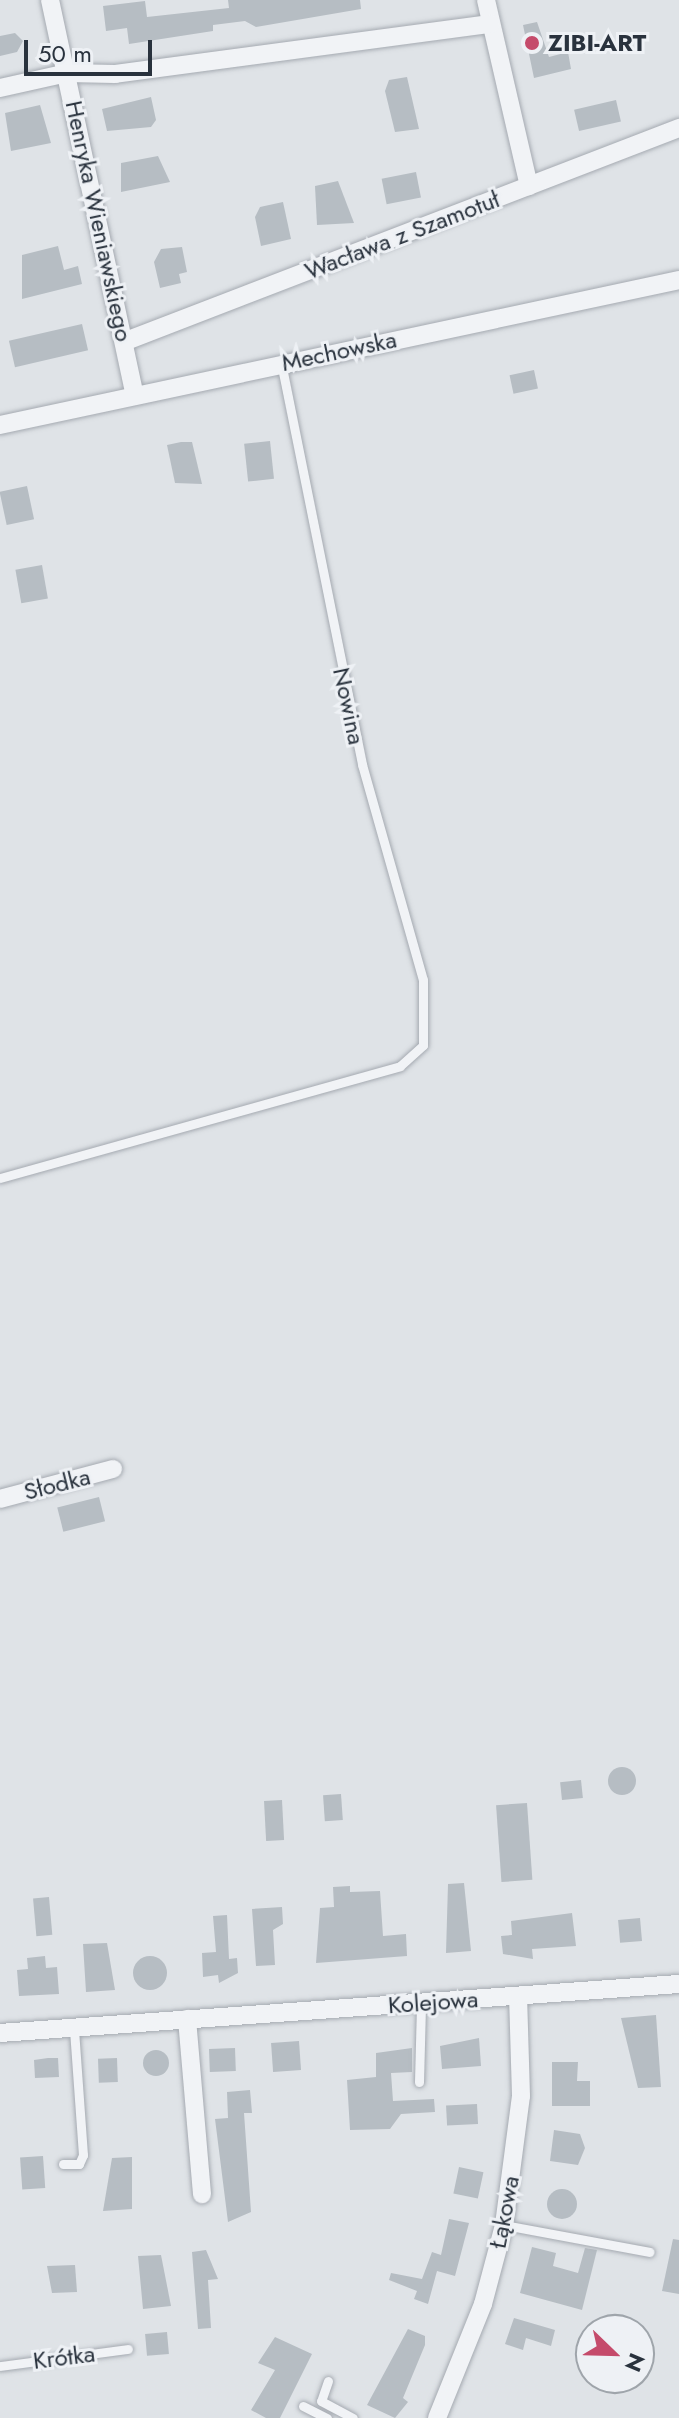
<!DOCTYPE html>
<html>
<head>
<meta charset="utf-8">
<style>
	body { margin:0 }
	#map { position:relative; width:679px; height:2418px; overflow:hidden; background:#dfe3e7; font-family:Jost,sans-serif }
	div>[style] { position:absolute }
	.building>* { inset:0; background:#b6bdc3; transform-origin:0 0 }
	.round { border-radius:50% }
	.roads { filter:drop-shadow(0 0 2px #a5aab1) drop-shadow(0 0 2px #a5aab1) }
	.service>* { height:9px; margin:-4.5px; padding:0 4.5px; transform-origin:4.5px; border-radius:4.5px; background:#f1f3f6 }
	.minor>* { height:18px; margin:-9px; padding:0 9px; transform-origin:9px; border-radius:9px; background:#f1f3f6 }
	.dots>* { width:22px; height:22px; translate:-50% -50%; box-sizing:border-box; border:4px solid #eef1f5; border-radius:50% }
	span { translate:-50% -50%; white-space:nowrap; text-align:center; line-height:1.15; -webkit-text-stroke:6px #eef1f5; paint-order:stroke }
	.poi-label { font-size:24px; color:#29323d; font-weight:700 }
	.left { translate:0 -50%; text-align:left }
	.street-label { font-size:24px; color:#29323d }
	.north { position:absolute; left:575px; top:2314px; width:80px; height:80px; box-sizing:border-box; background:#eef1f5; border:2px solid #9fa5ab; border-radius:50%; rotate:113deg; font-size:22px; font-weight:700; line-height:32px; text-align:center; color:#29323d }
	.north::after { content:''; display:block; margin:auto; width:28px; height:36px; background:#c54b6b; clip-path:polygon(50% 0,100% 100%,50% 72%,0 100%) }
	.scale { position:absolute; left:24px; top:40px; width:128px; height:36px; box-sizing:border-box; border:4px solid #29323d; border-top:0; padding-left:10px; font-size:24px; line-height:28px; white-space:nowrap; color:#29323d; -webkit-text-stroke:6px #eef1f5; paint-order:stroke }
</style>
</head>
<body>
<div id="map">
	<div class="building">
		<i style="clip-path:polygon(228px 0,360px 0,361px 9px,256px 27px,245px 21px,213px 25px,213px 31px,129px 44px,127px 28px,106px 31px,103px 6px,145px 1px,147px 17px,229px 8px)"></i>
		<i style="clip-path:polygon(537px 22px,549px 57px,568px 52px,571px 69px,534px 78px,523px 25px)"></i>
		<i style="clip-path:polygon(15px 33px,23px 41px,17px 52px,0 56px,0 36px)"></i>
		<i style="clip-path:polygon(407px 77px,419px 129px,395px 132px,385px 91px,389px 80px)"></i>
		<i style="clip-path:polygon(151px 97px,156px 120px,151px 127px,107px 131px,102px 109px)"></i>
		<i style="left:616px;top:100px;width:22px;height:43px;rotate:77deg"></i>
		<i style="clip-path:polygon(40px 105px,51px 143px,11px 151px,5px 113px)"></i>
		<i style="clip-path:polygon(158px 156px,170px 182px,121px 192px,121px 163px)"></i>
		<i style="left:416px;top:172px;width:26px;height:35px;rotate:79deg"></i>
		<i style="clip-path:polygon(338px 181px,354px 223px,317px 225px,315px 186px)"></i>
		<i style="clip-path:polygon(283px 202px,291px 239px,261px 246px,255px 217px,260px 207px)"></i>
		<i style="clip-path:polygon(58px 246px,64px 270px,78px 266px,82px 284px,22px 299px,22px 255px)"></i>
		<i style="clip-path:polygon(182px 247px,187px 272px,179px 274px,181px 283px,160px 288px,154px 262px,161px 249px)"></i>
		<i style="left:82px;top:324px;width:27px;height:75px;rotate:77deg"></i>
		<i style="left:534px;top:370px;width:19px;height:25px;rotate:78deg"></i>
		<i style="left:270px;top:441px;width:38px;height:26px;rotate:84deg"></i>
		<i style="clip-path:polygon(181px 442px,192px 442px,202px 484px,175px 483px,167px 445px)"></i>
		<i style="left:27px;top:486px;width:34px;height:28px;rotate:78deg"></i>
		<i style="left:42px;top:565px;width:34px;height:27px;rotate:80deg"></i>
		<i style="left:99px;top:1497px;width:25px;height:43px;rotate:76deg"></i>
		<i class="round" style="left:608px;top:1767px;width:28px;height:28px"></i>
		<i style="left:581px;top:1780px;width:18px;height:21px;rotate:84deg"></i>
		<i style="left:341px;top:1794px;width:26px;height:18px;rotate:86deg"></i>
		<i style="left:282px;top:1800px;width:40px;height:18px;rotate:87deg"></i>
		<i style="left:527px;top:1803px;width:77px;height:31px;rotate:86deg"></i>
		<i style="clip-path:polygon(464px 1883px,471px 1951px,446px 1953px,448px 1884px)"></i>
		<i style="clip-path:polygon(350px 1886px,350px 1892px,380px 1891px,383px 1936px,406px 1934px,407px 1956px,316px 1963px,320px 1908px,334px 1907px,333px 1887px)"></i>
		<i style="left:49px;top:1897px;width:38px;height:16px;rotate:85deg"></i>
		<i style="clip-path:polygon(282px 1907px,283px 1924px,273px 1930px,275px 1965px,256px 1966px,252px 1909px)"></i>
		<i style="clip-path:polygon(572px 1913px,576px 1946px,532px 1949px,533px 1959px,503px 1954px,501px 1936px,512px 1935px,511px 1921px)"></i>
		<i style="clip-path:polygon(227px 1915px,229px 1959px,237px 1958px,238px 1973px,219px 1983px,218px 1975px,203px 1977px,202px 1953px,216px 1952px,213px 1916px)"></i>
		<i style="left:640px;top:1918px;width:23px;height:22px;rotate:85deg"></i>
		<i style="clip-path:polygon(107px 1943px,115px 1990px,86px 1992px,83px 1944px)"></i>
		<i style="clip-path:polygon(45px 1956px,46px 1968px,57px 1967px,59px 1994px,19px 1996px,17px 1970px,28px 1969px,27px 1958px)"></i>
		<i class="round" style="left:133px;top:1956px;width:34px;height:34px"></i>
		<i style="clip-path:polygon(656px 2015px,661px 2087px,638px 2088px,621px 2018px)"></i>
		<i style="clip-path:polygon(479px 2038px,481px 2066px,442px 2069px,440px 2046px)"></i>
		<i style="left:299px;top:2041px;width:29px;height:28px;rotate:86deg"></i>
		<i style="left:235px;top:2048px;width:23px;height:26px;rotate:88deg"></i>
		<i style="clip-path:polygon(412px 2048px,412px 2072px,391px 2073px,393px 2101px,434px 2099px,435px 2112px,401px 2114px,390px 2129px,350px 2130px,347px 2080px,376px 2077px,376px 2053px)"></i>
		<i class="round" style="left:143px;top:2050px;width:26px;height:26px"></i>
		<i style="clip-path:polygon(48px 2058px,58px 2058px,59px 2077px,35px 2078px,34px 2060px)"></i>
		<i style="left:117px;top:2058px;width:24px;height:19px;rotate:88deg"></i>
		<i style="clip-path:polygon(552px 2062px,578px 2062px,577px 2081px,590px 2081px,590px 2106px,552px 2106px)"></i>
		<i style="clip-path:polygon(250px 2090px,252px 2113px,244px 2113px,251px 2212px,228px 2222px,215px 2119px,228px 2118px,227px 2092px)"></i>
		<i style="left:477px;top:2104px;width:20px;height:31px;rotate:87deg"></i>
		<i style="clip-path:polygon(554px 2130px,580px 2134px,585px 2148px,578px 2165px,550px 2161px)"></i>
		<i style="left:43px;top:2156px;width:32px;height:23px;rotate:86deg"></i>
		<i style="clip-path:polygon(132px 2157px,132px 2209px,103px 2211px,112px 2158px)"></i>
		<i style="left:459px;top:2167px;width:25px;height:27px;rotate:12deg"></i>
		<i class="round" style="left:547px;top:2189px;width:30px;height:30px"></i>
		<i style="clip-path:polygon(449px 2219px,469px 2223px,455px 2276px,437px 2271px,428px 2304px,414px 2299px,417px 2291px,389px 2280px,391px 2273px,422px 2279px,432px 2252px,441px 2255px)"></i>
		<i style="clip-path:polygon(673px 2239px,679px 2240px,679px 2294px,662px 2291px)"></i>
		<i style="clip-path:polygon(532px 2247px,556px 2253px,553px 2266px,578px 2273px,585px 2248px,597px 2250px,582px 2310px,520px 2293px)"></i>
		<i style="clip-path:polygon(206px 2250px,218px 2279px,208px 2280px,211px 2328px,198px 2329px,192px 2252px)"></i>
		<i style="clip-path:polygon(161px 2255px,171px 2306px,143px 2309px,138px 2256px)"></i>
		<i style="clip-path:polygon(75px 2265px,77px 2292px,52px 2293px,47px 2266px)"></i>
		<i style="clip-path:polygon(514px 2318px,555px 2330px,551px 2346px,526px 2338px,523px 2350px,505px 2344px)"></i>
		<i style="clip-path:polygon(408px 2329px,425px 2336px,425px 2345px,403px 2398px,408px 2402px,395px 2418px,367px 2405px)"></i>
		<i style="left:167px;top:2332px;width:22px;height:22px;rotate:85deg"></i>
		<i style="clip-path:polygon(275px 2337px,312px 2354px,280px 2418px,266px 2418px,251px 2410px,275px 2370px,258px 2363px)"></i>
	</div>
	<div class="roads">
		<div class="service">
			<i style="left:0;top:1178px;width:415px;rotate:-15.6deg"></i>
			<i style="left:400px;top:1066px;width:31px;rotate:-42deg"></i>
			<i style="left:423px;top:1045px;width:65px;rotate:-90deg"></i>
			<i style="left:423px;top:980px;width:224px;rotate:-105.8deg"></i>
			<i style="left:362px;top:764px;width:408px;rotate:-101.4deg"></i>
			<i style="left:419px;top:2082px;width:79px;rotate:-88.5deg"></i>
			<i style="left:63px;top:2164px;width:16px"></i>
			<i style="left:79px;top:2164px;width:10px;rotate:-66deg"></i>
			<i style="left:83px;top:2155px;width:127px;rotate:-94.1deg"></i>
			<i style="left:504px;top:2225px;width:148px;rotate:10.5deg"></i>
			<i style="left:0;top:2366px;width:129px;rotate:-7.6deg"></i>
			<i style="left:328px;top:2381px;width:21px;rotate:109deg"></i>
			<i style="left:321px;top:2401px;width:36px;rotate:28deg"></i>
			<i style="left:303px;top:2406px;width:27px;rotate:27deg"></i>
		</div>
		<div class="minor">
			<i style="left:50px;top:0;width:404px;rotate:77.9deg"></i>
			<i style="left:486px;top:0;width:191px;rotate:77deg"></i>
			<i style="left:0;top:88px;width:69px;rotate:-12.6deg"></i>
			<i style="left:67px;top:73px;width:48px;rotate:1.2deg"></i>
			<i style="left:115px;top:74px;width:379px;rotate:-7.6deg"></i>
			<i style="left:126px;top:341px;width:593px;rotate:-21.07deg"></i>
			<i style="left:0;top:425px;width:694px;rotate:-12.05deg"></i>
			<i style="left:0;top:1499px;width:117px;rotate:-14.9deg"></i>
			<i style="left:187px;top:2019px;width:176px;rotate:85.1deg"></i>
			<i style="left:0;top:2033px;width:681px;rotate:-4.13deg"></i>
			<i style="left:437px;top:2418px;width:123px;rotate:-68deg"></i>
			<i style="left:483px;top:2304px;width:82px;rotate:-75.1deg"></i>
			<i style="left:504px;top:2225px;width:130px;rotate:-82.5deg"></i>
			<i style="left:521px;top:2096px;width:100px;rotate:-91.7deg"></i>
		</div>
	</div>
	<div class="dots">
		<i style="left:532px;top:43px;background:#c54b6b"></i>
	</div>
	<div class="poi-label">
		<span class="left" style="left:548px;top:43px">ZIBI-ART</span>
	</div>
	<div class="street-label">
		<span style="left:99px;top:221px;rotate:78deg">Henryka Wieniawskiego</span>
		<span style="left:402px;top:235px;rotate:-21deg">Wacława z Szamotuł</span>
		<span style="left:339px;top:351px;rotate:-12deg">Mechowska</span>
		<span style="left:349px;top:706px;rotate:78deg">Nowina</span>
		<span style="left:57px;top:1484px;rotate:-14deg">Słodka</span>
		<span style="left:433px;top:2002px;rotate:-4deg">Kolejowa</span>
		<span style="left:504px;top:2212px;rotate:-79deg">Łąkowa</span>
		<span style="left:64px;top:2357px;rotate:-7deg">Krótka</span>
	</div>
	<div class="north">N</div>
	<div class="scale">50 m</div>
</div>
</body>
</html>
